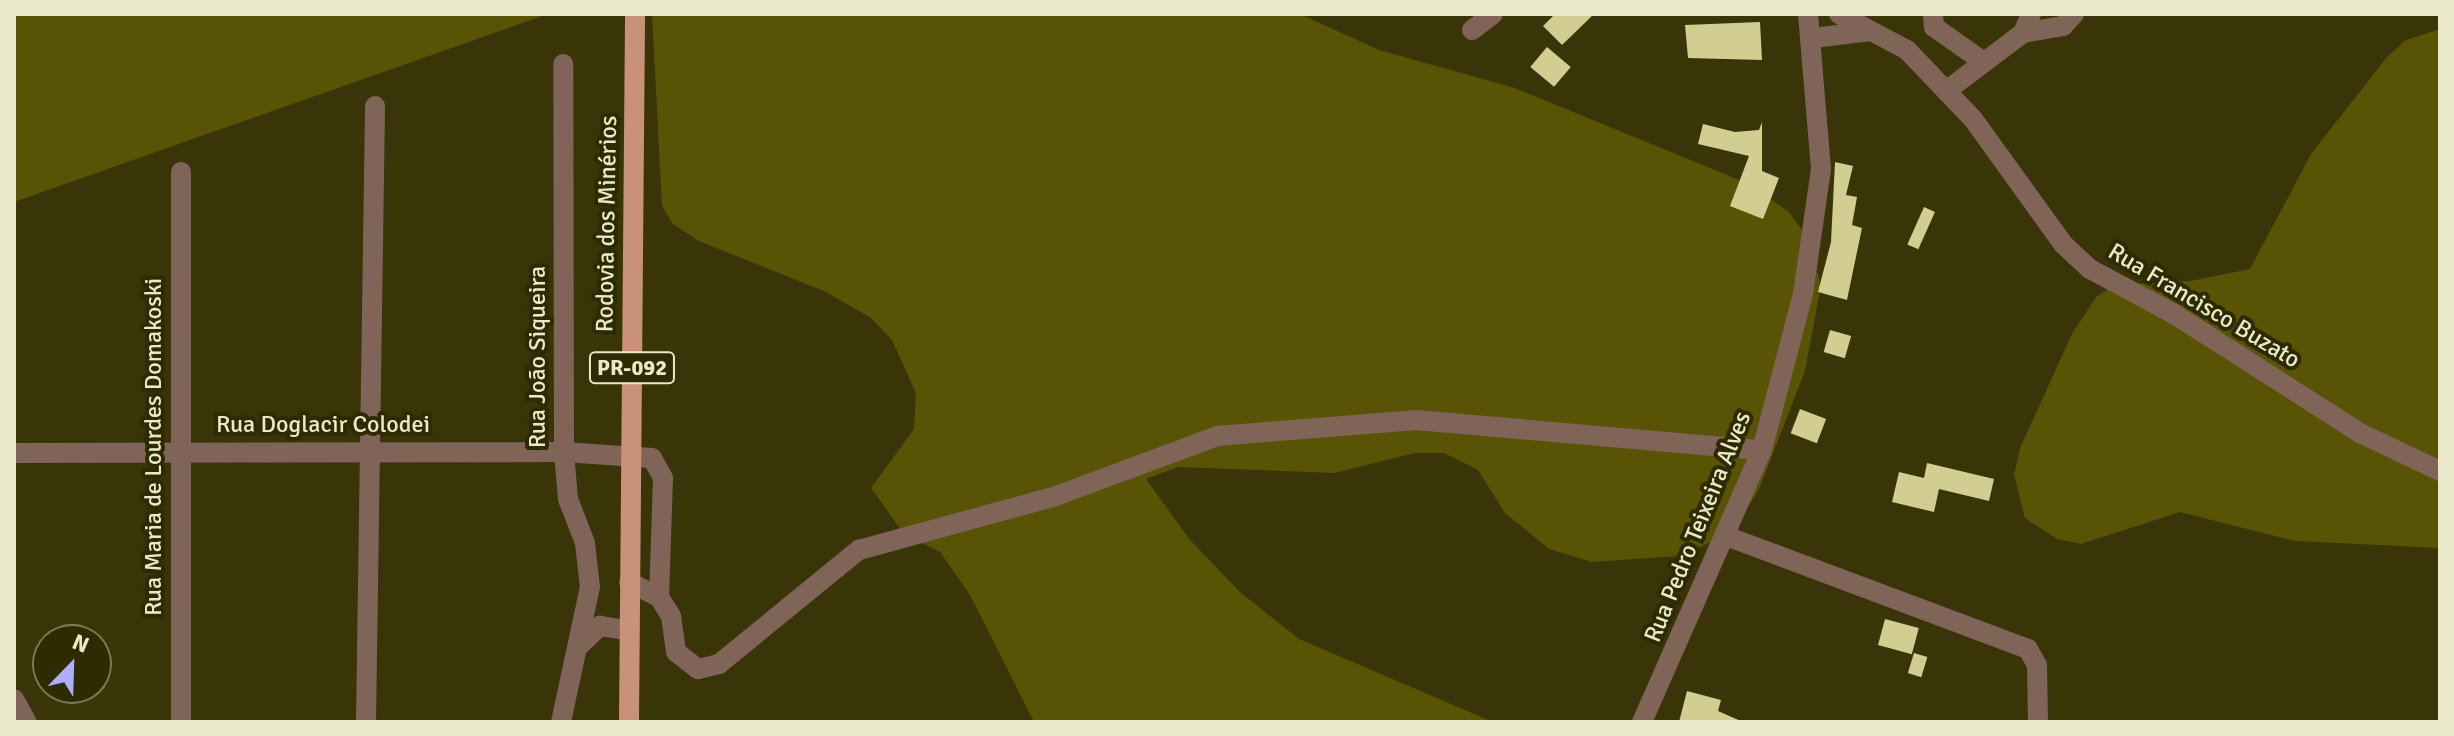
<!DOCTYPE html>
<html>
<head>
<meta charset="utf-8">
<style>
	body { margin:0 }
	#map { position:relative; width:2454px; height:736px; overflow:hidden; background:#393508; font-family:Signika,sans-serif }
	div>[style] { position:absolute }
	.green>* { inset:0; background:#595305 }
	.building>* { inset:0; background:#d2ce92; transform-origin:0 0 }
	.minor>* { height:20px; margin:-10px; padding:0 10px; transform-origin:10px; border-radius:10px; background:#806458 }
	.major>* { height:20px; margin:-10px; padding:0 10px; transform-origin:10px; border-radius:10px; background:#ca9179 }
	span { translate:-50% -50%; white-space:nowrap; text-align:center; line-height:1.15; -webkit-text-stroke:8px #2f2b00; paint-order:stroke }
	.shield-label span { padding:2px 6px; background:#2f2b00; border:2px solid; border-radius:6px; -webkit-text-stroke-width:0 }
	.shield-label { font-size:22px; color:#ebe9cc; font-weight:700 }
	.street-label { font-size:24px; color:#ebe9cc }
	.frame { position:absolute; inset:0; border:16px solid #ebe9cc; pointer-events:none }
	.north { position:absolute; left:32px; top:624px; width:80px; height:80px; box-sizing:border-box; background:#2f2b00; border:2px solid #7a7752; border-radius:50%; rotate:23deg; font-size:22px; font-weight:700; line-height:32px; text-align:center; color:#ebe9cc }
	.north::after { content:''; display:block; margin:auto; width:28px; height:36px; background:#afaefa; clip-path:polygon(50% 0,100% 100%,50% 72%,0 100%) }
</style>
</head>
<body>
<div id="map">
	<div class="green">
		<i style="clip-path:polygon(14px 14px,548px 14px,14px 202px)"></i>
		<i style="clip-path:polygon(652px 14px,1300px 14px,1379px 50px,1515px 88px,1749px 184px,1789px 212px,1807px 237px,1821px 285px,1805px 371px,1759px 489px,1733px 532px,1680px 556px,1592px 562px,1549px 549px,1505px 513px,1478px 470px,1444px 453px,1415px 453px,1334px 473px,1178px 467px,1146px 479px,1190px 540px,1241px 593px,1299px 639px,1493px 722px,1034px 722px,970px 595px,940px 552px,904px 534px,871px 488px,914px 429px,916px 393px,892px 340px,871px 318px,826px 292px,699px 241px,673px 224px,662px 206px)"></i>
		<i style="clip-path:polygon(2440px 29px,2440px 548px,2295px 541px,2180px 512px,2081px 544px,2057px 539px,2025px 518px,2014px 475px,2020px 448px,2072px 334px,2096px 297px,2115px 285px,2191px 281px,2250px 269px,2311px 154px,2387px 57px,2406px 40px)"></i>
	</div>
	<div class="building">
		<i style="clip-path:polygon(1555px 14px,1594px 14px,1562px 45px,1543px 26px)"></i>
		<i style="clip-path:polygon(1760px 22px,1762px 60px,1688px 58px,1685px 25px)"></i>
		<i style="left:1547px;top:47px;width:31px;height:26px;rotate:40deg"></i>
		<i style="clip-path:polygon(1762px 122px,1762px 171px,1779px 178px,1763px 219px,1730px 206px,1749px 156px,1698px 144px,1703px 124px,1735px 132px,1759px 130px)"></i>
		<i style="clip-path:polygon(1835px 162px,1853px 166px,1846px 195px,1857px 197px,1852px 225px,1862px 228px,1847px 300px,1818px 292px,1831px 242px)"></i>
		<i style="left:1924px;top:207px;width:12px;height:41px;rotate:24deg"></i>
		<i style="left:1830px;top:330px;width:22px;height:23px;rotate:16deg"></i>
		<i style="left:1800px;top:409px;width:28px;height:26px;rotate:21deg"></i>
		<i style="clip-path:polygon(1927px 463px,1994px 479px,1989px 501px,1939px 489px,1934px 512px,1892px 502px,1899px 472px,1924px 478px)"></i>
		<i style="left:1885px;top:619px;width:35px;height:27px;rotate:15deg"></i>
		<i style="left:1914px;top:653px;width:14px;height:21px;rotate:17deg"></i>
		<i style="clip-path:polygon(1687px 691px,1721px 700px,1718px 711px,1743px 722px,1679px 722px)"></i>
	</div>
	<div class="minor">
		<i style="left:1839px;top:14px;width:77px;rotate:27.9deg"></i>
		<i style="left:1907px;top:50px;width:95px;rotate:46.3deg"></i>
		<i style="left:1973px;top:119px;width:154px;rotate:54.2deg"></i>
		<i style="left:2063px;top:244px;width:37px;rotate:43deg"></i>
		<i style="left:2090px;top:269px;width:95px;rotate:28.2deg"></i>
		<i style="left:2174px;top:314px;width:221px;rotate:32.6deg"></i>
		<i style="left:2360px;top:433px;width:89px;rotate:25.4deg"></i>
		<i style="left:1933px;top:14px;width:13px;rotate:86deg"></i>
		<i style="left:1934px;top:27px;width:57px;rotate:35.1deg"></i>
		<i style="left:1472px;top:30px;width:26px;rotate:-37deg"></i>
		<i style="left:2023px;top:33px;width:41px;rotate:-9.9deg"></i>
		<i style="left:2063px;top:26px;width:16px;rotate:-47deg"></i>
		<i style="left:1813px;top:38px;width:58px;rotate:-6.9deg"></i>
		<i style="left:1946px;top:91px;width:96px;rotate:-37deg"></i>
		<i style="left:2023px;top:33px;width:21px;rotate:-67deg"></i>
		<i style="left:14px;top:453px;width:550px;rotate:-0.1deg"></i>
		<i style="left:564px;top:452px;width:88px;rotate:3.9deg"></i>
		<i style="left:652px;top:458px;width:23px;rotate:61deg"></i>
		<i style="left:663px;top:478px;width:119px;rotate:91.9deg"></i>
		<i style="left:1726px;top:536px;width:322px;rotate:20.5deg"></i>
		<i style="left:2028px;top:649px;width:18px;rotate:61deg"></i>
		<i style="left:2037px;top:665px;width:57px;rotate:89deg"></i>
		<i style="left:629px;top:582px;width:34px;rotate:27deg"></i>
		<i style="left:659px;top:597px;width:22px;rotate:58deg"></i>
		<i style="left:671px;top:616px;width:36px;rotate:82deg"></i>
		<i style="left:676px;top:652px;width:28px;rotate:38deg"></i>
		<i style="left:698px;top:669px;width:22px;rotate:-13deg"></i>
		<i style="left:719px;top:664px;width:181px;rotate:-39.2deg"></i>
		<i style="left:859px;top:550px;width:204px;rotate:-15.3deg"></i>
		<i style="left:1056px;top:496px;width:172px;rotate:-20.4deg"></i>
		<i style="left:1217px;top:436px;width:200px;rotate:-4.6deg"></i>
		<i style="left:1416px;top:420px;width:347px;rotate:5deg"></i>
		<i style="left:580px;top:645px;width:28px;rotate:-44deg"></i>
		<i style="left:600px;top:626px;width:30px;rotate:9deg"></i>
		<i style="left:14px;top:699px;width:26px;rotate:61deg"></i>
		<i style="left:181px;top:722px;width:550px;rotate:-90deg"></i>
		<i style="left:366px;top:722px;width:616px;rotate:-89.16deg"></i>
		<i style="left:561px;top:722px;width:138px;rotate:-77.9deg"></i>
		<i style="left:590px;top:587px;width:44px;rotate:-96.5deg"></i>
		<i style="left:585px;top:543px;width:47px;rotate:-111.1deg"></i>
		<i style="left:568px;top:499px;width:47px;rotate:-94.9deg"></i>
		<i style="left:564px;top:452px;width:388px;rotate:-90.1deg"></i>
		<i style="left:1642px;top:722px;width:297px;rotate:-66.2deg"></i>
		<i style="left:1762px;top:450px;width:161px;rotate:-75.3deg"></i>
		<i style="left:1803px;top:294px;width:126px;rotate:-81.8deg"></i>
		<i style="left:1821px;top:169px;width:156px;rotate:-94.8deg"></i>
	</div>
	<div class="major">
		<i style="left:629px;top:722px;width:708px;rotate:-89.51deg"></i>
	</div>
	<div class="shield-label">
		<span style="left:632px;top:368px">PR-092</span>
	</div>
	<div class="street-label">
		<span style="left:607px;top:224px;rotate:-89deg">Rodovia dos Minérios</span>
		<span style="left:2204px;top:306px;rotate:31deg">Rua Francisco Buzato</span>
		<span style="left:538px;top:357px;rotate:-90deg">Rua João Siqueira</span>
		<span style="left:323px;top:425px">Rua Doglacir Colodei</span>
		<span style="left:154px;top:447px;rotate:-90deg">Rua Maria de Lourdes Domakoski</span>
		<span style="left:1698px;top:527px;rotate:-68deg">Rua Pedro Teixeira Alves</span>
	</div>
	<div class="frame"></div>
	<div class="north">N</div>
</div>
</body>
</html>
